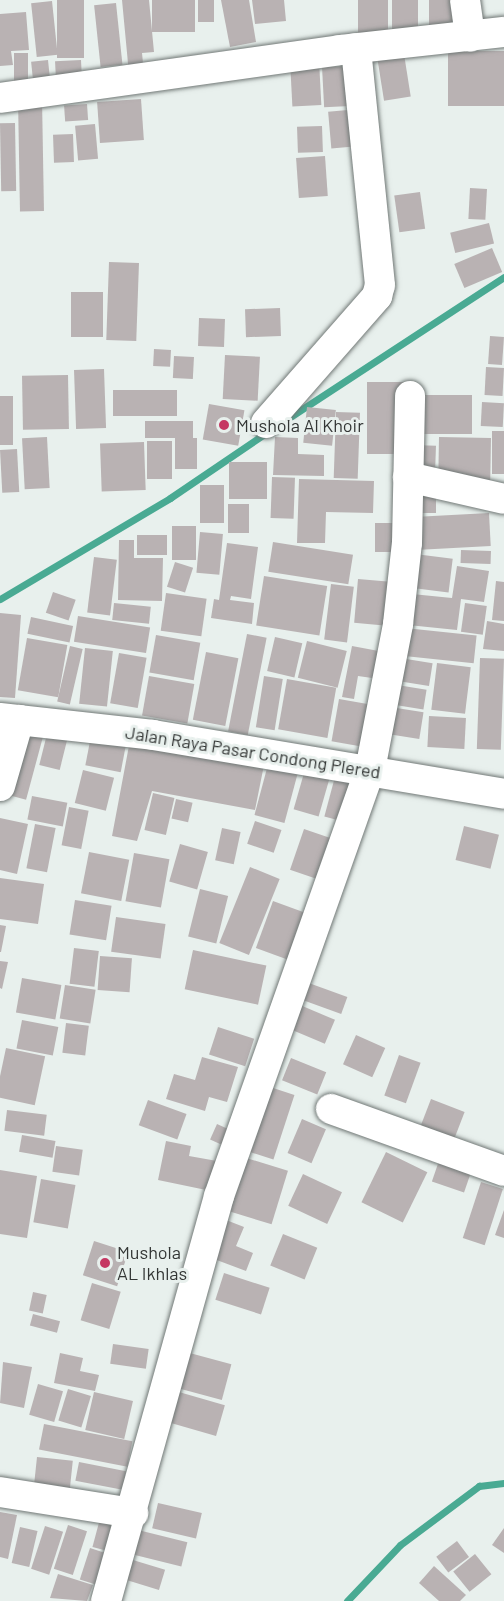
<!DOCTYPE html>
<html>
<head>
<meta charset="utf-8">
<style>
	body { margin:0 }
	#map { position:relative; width:504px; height:1601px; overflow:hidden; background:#e8f0ed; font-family:Barlow,sans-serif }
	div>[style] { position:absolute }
	.stream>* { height:7px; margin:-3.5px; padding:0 3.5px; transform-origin:3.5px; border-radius:3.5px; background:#49aa93 }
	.building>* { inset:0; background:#b9b2b3; transform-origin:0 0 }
	.roads { filter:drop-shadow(0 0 2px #717876) drop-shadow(0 0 2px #717876) }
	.minor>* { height:30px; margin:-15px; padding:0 15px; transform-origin:15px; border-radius:15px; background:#fff }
	.dots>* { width:16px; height:16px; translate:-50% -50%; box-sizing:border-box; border:3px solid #e8f0ed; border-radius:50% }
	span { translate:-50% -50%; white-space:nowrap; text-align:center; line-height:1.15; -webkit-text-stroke:6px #e8f0ed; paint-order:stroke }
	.poi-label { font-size:18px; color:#333635 }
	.left { translate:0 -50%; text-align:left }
	.street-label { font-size:18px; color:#333635 }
</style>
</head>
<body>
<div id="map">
	<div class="stream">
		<i style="left:287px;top:419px;width:259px;rotate:-33.2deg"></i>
		<i style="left:0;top:599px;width:198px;rotate:-30.7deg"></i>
		<i style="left:170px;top:498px;width:117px;rotate:-34.2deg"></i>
		<i style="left:347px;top:1601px;width:77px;rotate:-46.6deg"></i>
		<i style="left:400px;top:1545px;width:99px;rotate:-36.8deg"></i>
		<i style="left:479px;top:1486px;width:25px;rotate:-7deg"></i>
	</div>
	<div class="building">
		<i style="left:57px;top:0;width:27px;height:58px"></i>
		<i style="clip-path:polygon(122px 0,149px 0,154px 52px,142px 53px,144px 73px,129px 74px)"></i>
		<i style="left:152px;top:0;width:43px;height:32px"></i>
		<i style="left:198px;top:0;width:16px;height:22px"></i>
		<i style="clip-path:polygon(221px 0,249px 0,256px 42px,230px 47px)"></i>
		<i style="clip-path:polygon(252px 0,284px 0,286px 21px,255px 24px)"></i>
		<i style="left:358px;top:0;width:30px;height:36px"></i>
		<i style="left:392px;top:0;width:26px;height:35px"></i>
		<i style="left:429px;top:0;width:32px;height:34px"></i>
		<i style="left:52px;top:1px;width:54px;height:21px;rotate:84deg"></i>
		<i style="left:116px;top:3px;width:62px;height:22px;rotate:84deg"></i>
		<i style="clip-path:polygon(26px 12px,29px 50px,11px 51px,13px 65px,0 66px,0 14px)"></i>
		<i style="left:504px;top:51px;width:55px;height:56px;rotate:90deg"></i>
		<i style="left:14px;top:53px;width:14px;height:32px"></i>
		<i style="left:404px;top:54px;width:43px;height:27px;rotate:81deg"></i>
		<i style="left:48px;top:60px;width:20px;height:17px;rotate:84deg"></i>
		<i style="left:81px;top:60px;width:19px;height:26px;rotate:87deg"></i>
		<i style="left:319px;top:60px;width:45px;height:29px;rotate:87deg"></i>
		<i style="left:348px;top:66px;width:40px;height:26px;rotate:87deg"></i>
		<i style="left:42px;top:98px;width:113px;height:24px;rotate:89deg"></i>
		<i style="left:141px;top:99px;width:41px;height:44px;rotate:86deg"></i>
		<i style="left:87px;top:104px;width:16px;height:23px;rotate:86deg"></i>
		<i style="left:359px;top:109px;width:37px;height:31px;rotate:85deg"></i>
		<i style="left:15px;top:123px;width:68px;height:15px;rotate:89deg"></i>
		<i style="left:95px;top:124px;width:35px;height:20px;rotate:85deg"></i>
		<i style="left:322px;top:126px;width:26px;height:25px;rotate:88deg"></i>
		<i style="left:73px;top:134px;width:28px;height:20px;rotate:88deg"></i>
		<i style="left:325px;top:156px;width:40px;height:29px;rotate:86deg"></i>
		<i style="left:470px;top:188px;width:17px;height:31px;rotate:3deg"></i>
		<i style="left:420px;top:192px;width:37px;height:26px;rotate:82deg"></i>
		<i style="left:489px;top:223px;width:21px;height:40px;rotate:76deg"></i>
		<i style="left:492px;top:248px;width:26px;height:41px;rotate:67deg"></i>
		<i style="left:109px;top:262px;width:30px;height:78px;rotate:2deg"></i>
		<i style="left:71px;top:292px;width:32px;height:45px"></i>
		<i style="left:280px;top:308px;width:28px;height:35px;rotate:88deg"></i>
		<i style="left:199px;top:318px;width:26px;height:28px;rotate:2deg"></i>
		<i style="left:490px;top:336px;width:14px;height:28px;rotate:4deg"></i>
		<i style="left:154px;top:349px;width:17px;height:17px;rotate:3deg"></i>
		<i style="left:225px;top:355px;width:35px;height:44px;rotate:3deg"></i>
		<i style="left:174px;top:356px;width:20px;height:22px;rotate:3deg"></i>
		<i style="left:486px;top:367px;width:18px;height:28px;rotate:3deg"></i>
		<i style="left:104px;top:369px;width:59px;height:30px;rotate:88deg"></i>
		<i style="left:68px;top:375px;width:54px;height:46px;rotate:89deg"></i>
		<i style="left:367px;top:382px;width:38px;height:72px"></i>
		<i style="left:113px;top:390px;width:64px;height:26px"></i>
		<i style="left:472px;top:395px;width:39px;height:55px;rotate:90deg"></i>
		<i style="left:0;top:396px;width:13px;height:49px"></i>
		<i style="left:482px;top:402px;width:22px;height:24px;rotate:3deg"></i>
		<i style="left:209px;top:404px;width:36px;height:36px;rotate:10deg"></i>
		<i style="left:307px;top:407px;width:29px;height:36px;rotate:6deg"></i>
		<i style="left:336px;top:412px;width:24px;height:66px;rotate:2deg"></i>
		<i style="left:145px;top:421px;width:48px;height:17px"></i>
		<i style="left:492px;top:431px;width:12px;height:43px"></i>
		<i style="left:47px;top:437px;width:51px;height:25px;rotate:87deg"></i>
		<i style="clip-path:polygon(275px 437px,298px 438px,298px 454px,324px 455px,324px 476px,273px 475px)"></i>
		<i style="left:439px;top:437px;width:52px;height:45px;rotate:1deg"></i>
		<i style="left:197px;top:438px;width:31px;height:22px;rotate:90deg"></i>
		<i style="left:147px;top:441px;width:25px;height:38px"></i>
		<i style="left:144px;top:442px;width:48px;height:44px;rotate:88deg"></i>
		<i style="left:413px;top:445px;width:23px;height:31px;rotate:2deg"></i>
		<i style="left:17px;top:449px;width:43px;height:17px;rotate:87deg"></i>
		<i style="left:229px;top:462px;width:38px;height:37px"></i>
		<i style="left:272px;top:477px;width:23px;height:41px;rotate:2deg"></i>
		<i style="clip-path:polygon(299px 479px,374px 481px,373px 513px,326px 512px,325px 543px,297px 543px)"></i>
		<i style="left:200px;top:485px;width:24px;height:38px"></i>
		<i style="left:436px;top:490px;width:23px;height:28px;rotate:90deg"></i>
		<i style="left:228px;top:504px;width:21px;height:29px"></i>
		<i style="left:489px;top:513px;width:33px;height:75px;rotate:87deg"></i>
		<i style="left:375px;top:523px;width:23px;height:29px"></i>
		<i style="left:172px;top:526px;width:24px;height:34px"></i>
		<i style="left:200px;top:532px;width:23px;height:41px;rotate:5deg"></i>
		<i style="left:137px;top:535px;width:30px;height:20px"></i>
		<i style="clip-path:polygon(119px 540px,134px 540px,134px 558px,163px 558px,162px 601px,118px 600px)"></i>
		<i style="left:273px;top:542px;width:81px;height:30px;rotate:9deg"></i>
		<i style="clip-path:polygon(227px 543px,258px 547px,251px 599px,231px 596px,230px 600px,254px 603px,252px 624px,211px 618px,214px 599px,219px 600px)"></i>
		<i style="left:461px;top:550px;width:30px;height:13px;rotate:2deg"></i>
		<i style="left:415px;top:554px;width:38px;height:34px;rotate:7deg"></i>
		<i style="left:94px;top:557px;width:23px;height:56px;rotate:7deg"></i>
		<i style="left:175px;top:562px;width:19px;height:26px;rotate:18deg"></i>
		<i style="clip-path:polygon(457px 566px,489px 571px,484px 602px,461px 599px,457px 630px,408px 625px,412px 594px,452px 598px)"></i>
		<i style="left:264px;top:576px;width:64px;height:50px;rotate:9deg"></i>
		<i style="left:358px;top:579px;width:38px;height:44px;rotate:5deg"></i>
		<i style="clip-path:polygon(496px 581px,504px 582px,504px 621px,492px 620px)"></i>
		<i style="left:331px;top:584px;width:23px;height:56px;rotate:7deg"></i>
		<i style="left:53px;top:592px;width:24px;height:22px;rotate:19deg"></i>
		<i style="left:166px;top:593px;width:41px;height:38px;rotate:8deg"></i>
		<i style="left:114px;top:603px;width:37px;height:17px;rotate:6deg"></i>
		<i style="left:465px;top:603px;width:22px;height:29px;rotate:8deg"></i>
		<i style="clip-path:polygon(0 613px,21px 615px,15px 698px,0 697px)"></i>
		<i style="left:78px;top:616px;width:73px;height:26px;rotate:9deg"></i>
		<i style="left:31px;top:617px;width:43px;height:17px;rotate:12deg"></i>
		<i style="clip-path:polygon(487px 621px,504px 624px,504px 651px,483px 649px)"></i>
		<i style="left:405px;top:628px;width:72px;height:28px;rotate:6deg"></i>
		<i style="left:247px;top:634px;width:20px;height:99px;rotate:11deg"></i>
		<i style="left:156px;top:635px;width:45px;height:38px;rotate:10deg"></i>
		<i style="left:275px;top:637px;width:28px;height:35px;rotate:13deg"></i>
		<i style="left:27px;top:638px;width:41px;height:53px;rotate:10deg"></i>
		<i style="left:307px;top:641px;width:41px;height:38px;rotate:14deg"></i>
		<i style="left:70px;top:646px;width:13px;height:57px;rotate:13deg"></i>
		<i style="clip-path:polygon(352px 646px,384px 652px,379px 679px,358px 676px,354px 699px,342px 697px)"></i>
		<i style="left:85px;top:648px;width:28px;height:56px;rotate:6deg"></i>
		<i style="left:206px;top:652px;width:33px;height:69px;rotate:11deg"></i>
		<i style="left:119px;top:653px;width:28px;height:51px;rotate:10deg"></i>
		<i style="left:400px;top:658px;width:33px;height:23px;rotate:9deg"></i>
		<i style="left:480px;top:658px;width:24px;height:91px;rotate:2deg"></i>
		<i style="left:437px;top:663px;width:34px;height:47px;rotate:7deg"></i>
		<i style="left:149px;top:676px;width:46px;height:40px;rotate:10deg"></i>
		<i style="left:264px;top:676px;width:19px;height:52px;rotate:9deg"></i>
		<i style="left:287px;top:679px;width:50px;height:51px;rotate:10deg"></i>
		<i style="left:391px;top:684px;width:36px;height:20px;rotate:9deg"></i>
		<i style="left:339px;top:699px;width:39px;height:43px;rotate:10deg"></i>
		<i style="left:384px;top:706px;width:40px;height:27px;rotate:9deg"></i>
		<i style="left:429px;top:716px;width:37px;height:31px;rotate:3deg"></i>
		<i style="left:21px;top:726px;width:24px;height:70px;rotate:15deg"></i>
		<i style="left:48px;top:730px;width:21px;height:36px;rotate:14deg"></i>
		<i style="left:92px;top:731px;width:36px;height:35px;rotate:11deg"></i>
		<i style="clip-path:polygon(131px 735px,265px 760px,255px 810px,152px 791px,137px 841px,112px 836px)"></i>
		<i style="left:270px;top:757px;width:31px;height:60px;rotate:15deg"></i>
		<i style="left:306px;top:766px;width:26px;height:45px;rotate:16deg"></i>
		<i style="left:83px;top:770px;width:32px;height:34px;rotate:14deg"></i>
		<i style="left:336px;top:773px;width:24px;height:45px;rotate:15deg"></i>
		<i style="left:153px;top:793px;width:22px;height:38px;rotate:13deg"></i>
		<i style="left:32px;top:796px;width:36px;height:24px;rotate:11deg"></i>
		<i style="left:176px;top:799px;width:17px;height:20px;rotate:13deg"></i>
		<i style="left:69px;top:807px;width:20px;height:39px;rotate:11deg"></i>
		<i style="clip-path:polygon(0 818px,28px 824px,17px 874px,0 870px)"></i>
		<i style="left:255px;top:821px;width:28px;height:24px;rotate:19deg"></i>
		<i style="left:35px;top:824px;width:21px;height:45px;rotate:11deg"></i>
		<i style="left:464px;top:826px;width:36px;height:35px;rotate:14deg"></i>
		<i style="left:222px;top:828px;width:19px;height:33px;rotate:12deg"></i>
		<i style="left:304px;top:829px;width:34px;height:43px;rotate:19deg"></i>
		<i style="left:180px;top:844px;width:29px;height:39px;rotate:16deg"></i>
		<i style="left:89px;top:852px;width:41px;height:42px;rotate:11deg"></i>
		<i style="left:134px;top:853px;width:36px;height:49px;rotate:10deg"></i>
		<i style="left:250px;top:867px;width:32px;height:82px;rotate:22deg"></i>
		<i style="clip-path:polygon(0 878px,44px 884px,38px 924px,0 919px)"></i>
		<i style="left:200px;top:889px;width:29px;height:49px;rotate:14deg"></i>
		<i style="left:75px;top:900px;width:37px;height:35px;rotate:9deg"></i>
		<i style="left:273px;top:901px;width:40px;height:50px;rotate:20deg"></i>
		<i style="left:116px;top:917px;width:50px;height:35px;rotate:8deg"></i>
		<i style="clip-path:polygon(0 925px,6px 926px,1px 952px,0 952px)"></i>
		<i style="left:74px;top:948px;width:25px;height:36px;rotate:7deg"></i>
		<i style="left:193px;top:950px;width:75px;height:40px;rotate:12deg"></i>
		<i style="left:100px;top:956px;width:32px;height:34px;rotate:4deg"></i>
		<i style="clip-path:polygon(0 961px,8px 962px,2px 989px,0 988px)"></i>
		<i style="left:22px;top:978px;width:40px;height:35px;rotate:10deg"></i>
		<i style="left:306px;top:982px;width:44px;height:18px;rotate:20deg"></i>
		<i style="left:65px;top:985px;width:31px;height:34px;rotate:9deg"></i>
		<i style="left:300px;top:1005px;width:38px;height:26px;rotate:23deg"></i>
		<i style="left:22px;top:1020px;width:37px;height:29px;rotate:11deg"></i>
		<i style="left:66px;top:1023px;width:23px;height:30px;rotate:7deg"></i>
		<i style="left:218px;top:1027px;width:38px;height:29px;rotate:18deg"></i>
		<i style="left:356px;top:1035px;width:32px;height:32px;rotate:24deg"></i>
		<i style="left:6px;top:1048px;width:40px;height:50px;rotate:12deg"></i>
		<i style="left:399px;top:1055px;width:23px;height:43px;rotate:20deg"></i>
		<i style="clip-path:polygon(202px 1057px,238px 1067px,227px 1102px,209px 1097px,205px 1111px,166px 1099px,174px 1074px,195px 1080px)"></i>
		<i style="left:291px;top:1058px;width:38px;height:24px;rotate:22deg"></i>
		<i style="left:264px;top:1085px;width:32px;height:68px;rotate:18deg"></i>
		<i style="left:431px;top:1099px;width:36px;height:36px;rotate:21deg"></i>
		<i style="left:148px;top:1100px;width:41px;height:27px;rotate:20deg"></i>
		<i style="left:7px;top:1110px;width:40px;height:21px;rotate:7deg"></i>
		<i style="left:302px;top:1119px;width:26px;height:37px;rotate:23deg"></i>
		<i style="left:217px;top:1124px;width:17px;height:17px;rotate:24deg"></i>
		<i style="left:22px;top:1135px;width:34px;height:17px;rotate:10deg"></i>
		<i style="clip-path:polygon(166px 1141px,191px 1146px,189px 1156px,217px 1161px,211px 1191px,158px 1180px)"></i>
		<i style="left:56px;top:1146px;width:27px;height:26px;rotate:8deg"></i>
		<i style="left:386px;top:1152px;width:46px;height:56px;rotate:26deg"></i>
		<i style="left:441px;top:1155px;width:34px;height:28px;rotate:19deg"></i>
		<i style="left:243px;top:1157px;width:47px;height:56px;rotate:17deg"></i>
		<i style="clip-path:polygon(0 1170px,37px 1176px,27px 1238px,0 1234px)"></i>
		<i style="left:303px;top:1174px;width:43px;height:35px;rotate:25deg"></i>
		<i style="left:41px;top:1179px;width:35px;height:44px;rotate:10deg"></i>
		<i style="left:481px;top:1182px;width:23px;height:59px;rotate:18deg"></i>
		<i style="clip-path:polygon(504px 1210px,504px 1238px,495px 1235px)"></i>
		<i style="clip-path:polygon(221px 1218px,244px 1227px,236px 1246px,253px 1253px,246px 1271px,206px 1256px)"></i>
		<i style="left:283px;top:1234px;width:37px;height:34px;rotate:22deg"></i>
		<i style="left:94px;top:1241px;width:36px;height:36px;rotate:18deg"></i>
		<i style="left:224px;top:1273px;width:48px;height:28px;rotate:18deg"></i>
		<i style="left:92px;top:1283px;width:30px;height:39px;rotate:17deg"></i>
		<i style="left:33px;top:1292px;width:14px;height:19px;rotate:12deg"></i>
		<i style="left:33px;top:1314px;width:28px;height:12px;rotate:15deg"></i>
		<i style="left:113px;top:1344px;width:36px;height:20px;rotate:8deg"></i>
		<i style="left:186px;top:1352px;width:47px;height:37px;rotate:15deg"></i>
		<i style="clip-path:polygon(60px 1353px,83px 1358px,80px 1371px,99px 1375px,95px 1391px,54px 1383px)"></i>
		<i style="clip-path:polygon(3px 1362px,32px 1367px,24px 1408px,0 1403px)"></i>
		<i style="left:38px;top:1384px;width:26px;height:32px;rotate:16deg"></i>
		<i style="left:68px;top:1389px;width:24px;height:33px;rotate:17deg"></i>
		<i style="left:172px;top:1390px;width:55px;height:32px;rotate:16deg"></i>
		<i style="left:94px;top:1392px;width:40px;height:39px;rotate:13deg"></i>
		<i style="left:44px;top:1424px;width:90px;height:26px;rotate:11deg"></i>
		<i style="left:37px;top:1457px;width:36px;height:29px;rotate:6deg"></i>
		<i style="left:79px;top:1462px;width:48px;height:19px;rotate:11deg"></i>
		<i style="left:158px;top:1503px;width:45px;height:26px;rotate:13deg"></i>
		<i style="clip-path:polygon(0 1512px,17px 1515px,8px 1559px,0 1557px)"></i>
		<i style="left:101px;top:1515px;width:23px;height:33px;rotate:15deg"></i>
		<i style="left:68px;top:1525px;width:20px;height:46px;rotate:18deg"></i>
		<i style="left:45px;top:1526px;width:19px;height:45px;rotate:18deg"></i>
		<i style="left:20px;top:1527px;width:18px;height:37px;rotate:13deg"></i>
		<i style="clip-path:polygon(504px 1528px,504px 1553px,492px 1545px)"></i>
		<i style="left:134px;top:1529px;width:55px;height:25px;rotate:14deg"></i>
		<i style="left:457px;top:1541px;width:20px;height:26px;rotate:53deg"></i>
		<i style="left:90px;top:1548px;width:20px;height:33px;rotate:18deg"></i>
		<i style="left:475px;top:1554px;width:26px;height:28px;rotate:51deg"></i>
		<i style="left:123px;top:1557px;width:44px;height:21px;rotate:17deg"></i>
		<i style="clip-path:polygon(434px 1566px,466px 1595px,460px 1601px,439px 1601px,419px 1583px)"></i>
		<i style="clip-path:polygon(58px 1574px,93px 1585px,87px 1601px,50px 1598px)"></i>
	</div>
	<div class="roads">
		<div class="minor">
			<i style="left:465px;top:0;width:37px;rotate:82deg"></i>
			<i style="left:0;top:98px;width:343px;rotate:-8deg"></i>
			<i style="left:340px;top:50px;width:165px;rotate:-6.3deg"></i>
			<i style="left:266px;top:423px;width:169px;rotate:-48.8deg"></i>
			<i style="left:377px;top:296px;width:11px;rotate:-75deg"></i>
			<i style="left:380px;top:285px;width:238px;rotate:-95.8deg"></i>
			<i style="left:408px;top:477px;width:98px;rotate:12.9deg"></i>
			<i style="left:0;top:718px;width:154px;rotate:6.3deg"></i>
			<i style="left:153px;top:735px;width:356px;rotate:9.5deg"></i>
			<i style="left:0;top:786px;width:69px;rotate:-73.9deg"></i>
			<i style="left:331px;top:1109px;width:184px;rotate:19.7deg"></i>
			<i style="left:0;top:1492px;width:135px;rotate:9deg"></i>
			<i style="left:106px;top:1601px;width:420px;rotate:-74.4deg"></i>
			<i style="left:219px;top:1196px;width:452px;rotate:-70.5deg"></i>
			<i style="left:370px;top:770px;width:149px;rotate:-79.1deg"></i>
			<i style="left:398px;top:624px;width:81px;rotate:-83.7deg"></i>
			<i style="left:407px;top:543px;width:147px;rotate:-88.8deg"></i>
		</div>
	</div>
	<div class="dots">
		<i style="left:224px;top:425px;background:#c53762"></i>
		<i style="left:105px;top:1263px;background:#c53762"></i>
	</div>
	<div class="poi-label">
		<span class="left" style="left:236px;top:425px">Mushola Al Khoir</span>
		<span class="left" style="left:117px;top:1263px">Mushola<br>AL Ikhlas</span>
	</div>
	<div class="street-label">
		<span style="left:253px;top:752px;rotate:9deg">Jalan Raya Pasar Condong Plered</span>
	</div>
</div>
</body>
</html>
